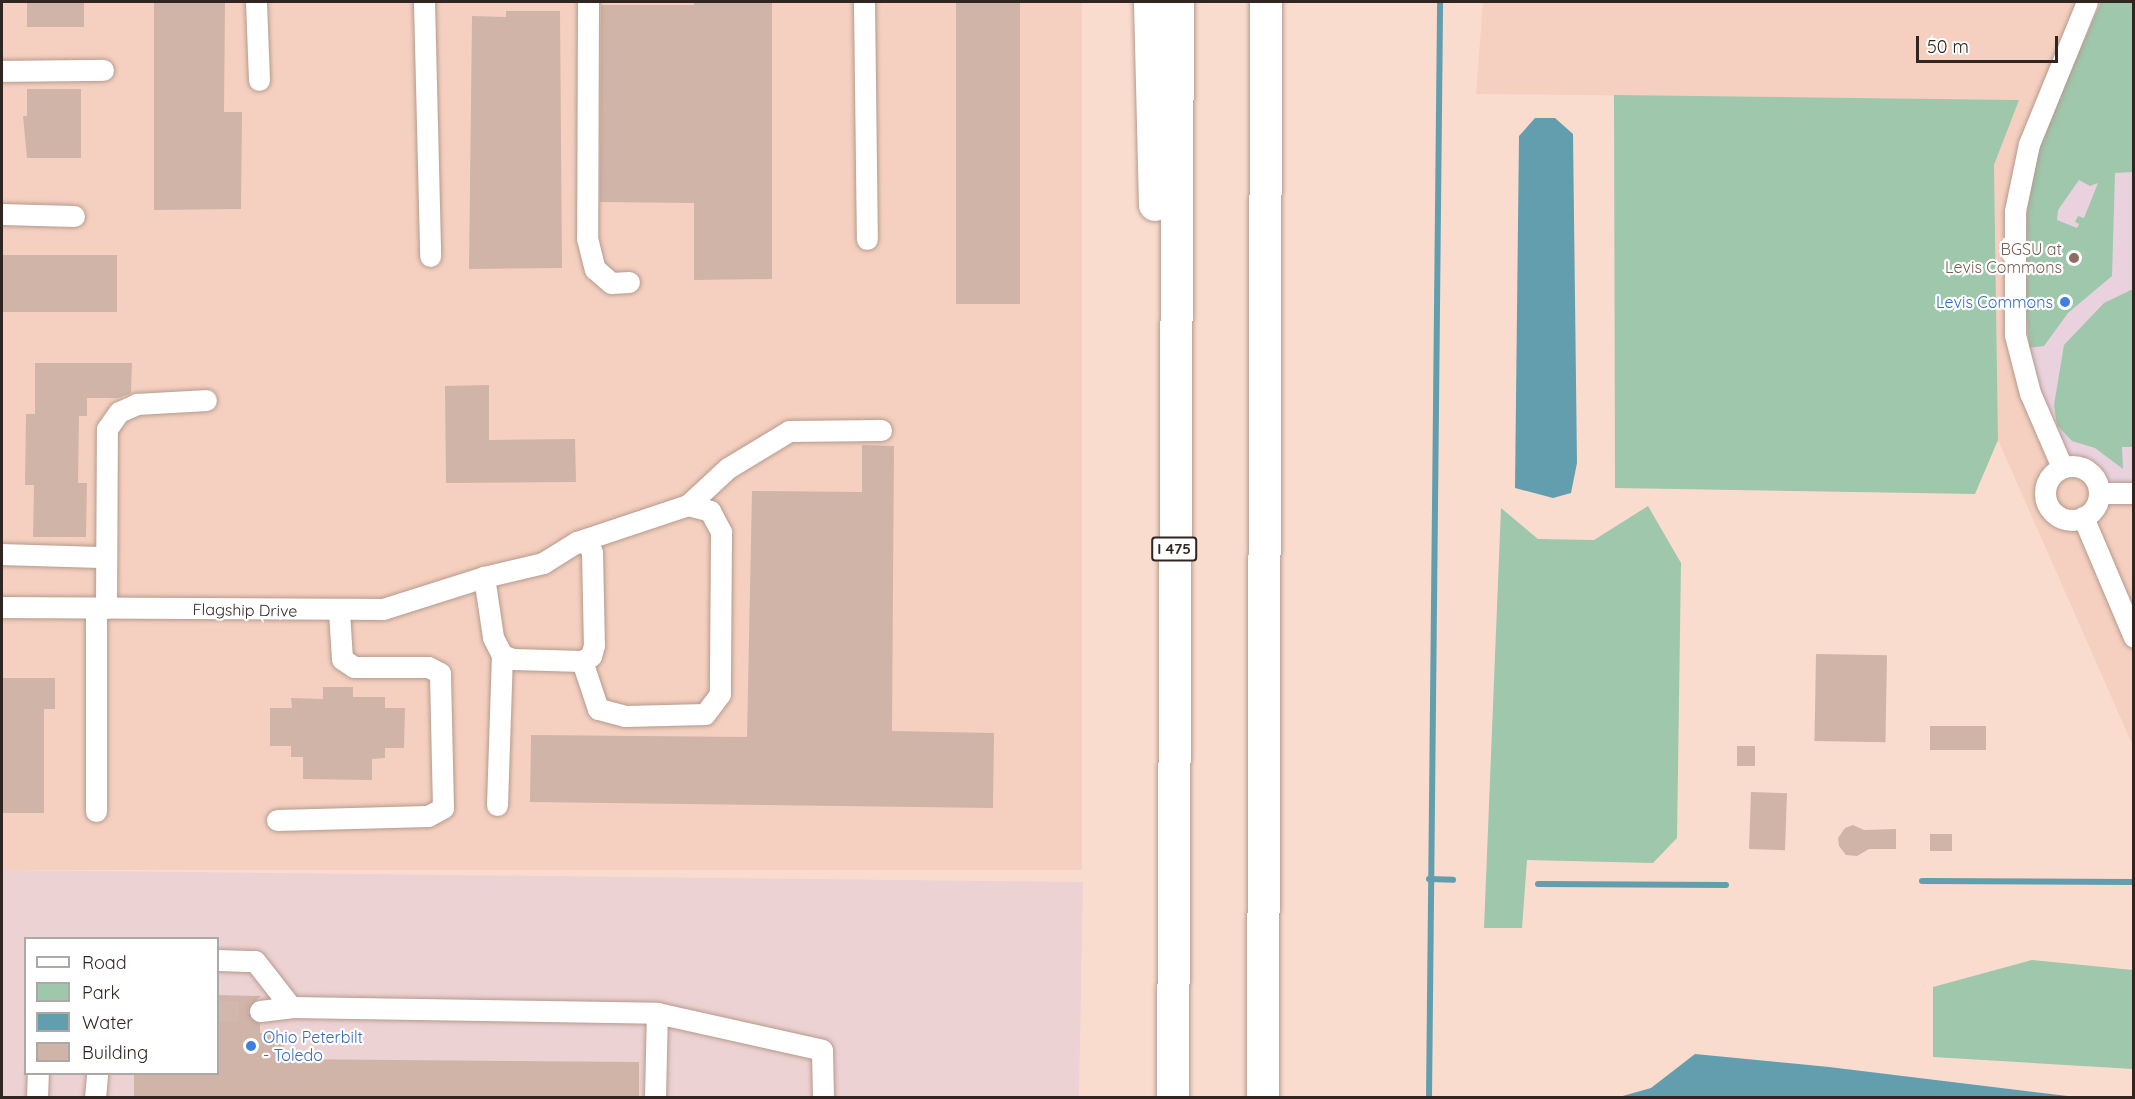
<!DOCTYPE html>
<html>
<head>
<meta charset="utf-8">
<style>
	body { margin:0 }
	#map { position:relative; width:2135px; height:1099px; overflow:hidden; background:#fadccf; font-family:Quicksand,sans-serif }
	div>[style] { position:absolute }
	.built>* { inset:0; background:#f5d0c0; transform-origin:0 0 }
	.industrial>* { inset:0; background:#edd2d3 }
	.education>* { inset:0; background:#e9d2de }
	.green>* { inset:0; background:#9ec7ac }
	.water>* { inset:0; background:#639eae }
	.stream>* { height:6px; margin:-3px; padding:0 3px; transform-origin:3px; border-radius:3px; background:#639eae }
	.building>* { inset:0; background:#d0b4a7; transform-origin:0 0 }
	.minor-tunnel>* { height:21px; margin-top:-10.5px; transform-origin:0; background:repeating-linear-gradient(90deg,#d2b7ac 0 21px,transparent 0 31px) }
	.roads { filter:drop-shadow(0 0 2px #b59a8d) drop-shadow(0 0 2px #b59a8d) }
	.minor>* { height:21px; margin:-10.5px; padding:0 10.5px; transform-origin:10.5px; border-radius:10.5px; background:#fff }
	.minor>.ring { margin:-10.5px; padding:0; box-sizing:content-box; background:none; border:21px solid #fff; border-radius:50% }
	.highway>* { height:32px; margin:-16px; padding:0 16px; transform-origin:16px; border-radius:16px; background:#fff }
	.dots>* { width:16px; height:16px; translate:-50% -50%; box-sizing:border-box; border:3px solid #fff; border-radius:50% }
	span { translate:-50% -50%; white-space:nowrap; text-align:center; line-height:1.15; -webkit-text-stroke:4.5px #fff; paint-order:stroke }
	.shield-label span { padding:2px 4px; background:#fff; border:2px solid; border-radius:4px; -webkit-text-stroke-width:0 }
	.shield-label { font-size:15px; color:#302520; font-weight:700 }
	.education-label { font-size:16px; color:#785e54 }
	.right { translate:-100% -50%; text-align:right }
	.shop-label { font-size:16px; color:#366cbe }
	.left { translate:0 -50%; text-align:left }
	.street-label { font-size:16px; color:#302520 }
	.frame { position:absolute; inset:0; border:3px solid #302520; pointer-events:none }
	.legend { position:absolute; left:24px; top:937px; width:195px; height:138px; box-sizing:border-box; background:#fff; border:2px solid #aca8a6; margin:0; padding:8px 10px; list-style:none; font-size:18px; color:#302520 }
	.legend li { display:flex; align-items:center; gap:12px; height:30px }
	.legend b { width:30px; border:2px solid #aca8a6 }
	.scale { position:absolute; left:1916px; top:36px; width:142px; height:27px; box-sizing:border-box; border:3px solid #302520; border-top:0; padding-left:8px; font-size:18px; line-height:21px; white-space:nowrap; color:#302520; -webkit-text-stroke:4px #fff; paint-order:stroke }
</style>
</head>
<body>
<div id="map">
	<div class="built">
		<i style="left:2px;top:2px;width:1080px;height:868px"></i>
		<i style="clip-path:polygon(1483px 2px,2133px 2px,2133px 746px,1998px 440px,1994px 164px,2019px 100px,1476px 94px)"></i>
	</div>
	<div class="industrial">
		<i style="clip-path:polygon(evenodd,2px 870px,1083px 882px,1079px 1097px,2px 1098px,2px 870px,26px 938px,218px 938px,218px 1074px,26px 1074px,26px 938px)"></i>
	</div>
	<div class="education">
		<i style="clip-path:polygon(2087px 2px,2133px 2px,2133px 493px,2097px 484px,2081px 467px,2067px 466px,2030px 393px,2015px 211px)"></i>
	</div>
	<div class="green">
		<i style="clip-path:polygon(evenodd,2101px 2px,2133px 2px,2133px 172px,2115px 173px,2112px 276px,2068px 313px,2044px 346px,2029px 348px,2025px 295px,2028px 182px,2038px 147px,2101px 2px,2079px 180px,2090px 186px,2098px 183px,2084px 218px,2078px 216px,2075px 222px,2079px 224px,2077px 228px,2057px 220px,2058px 210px,2079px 180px)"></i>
		<i style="clip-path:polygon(1614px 95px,2019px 100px,1994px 165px,1998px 440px,1975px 494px,1615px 488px)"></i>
		<i style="clip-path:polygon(2133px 289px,2133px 447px,2122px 447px,2123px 469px,2095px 448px,2072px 441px,2057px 425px,2054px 405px,2064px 345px,2104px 303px)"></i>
		<i style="clip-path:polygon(1648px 506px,1681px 563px,1677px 838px,1653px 863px,1527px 860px,1522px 928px,1484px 928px,1501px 508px,1538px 539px,1594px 540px)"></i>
		<i style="clip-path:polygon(2032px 960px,2133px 970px,2133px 1069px,1933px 1057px,1933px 987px)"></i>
	</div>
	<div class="water">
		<i style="clip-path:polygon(1535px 118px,1555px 118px,1573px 134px,1577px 463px,1571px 493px,1553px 498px,1515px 488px,1519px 136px)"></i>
		<i style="clip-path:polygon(1695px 1054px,1829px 1067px,2076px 1097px,1619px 1097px,1651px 1088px)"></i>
	</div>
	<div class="stream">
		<i style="left:1429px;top:879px;width:24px;rotate:2deg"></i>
		<i style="left:1922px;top:881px;width:212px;rotate:0.3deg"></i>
		<i style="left:1538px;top:884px;width:188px;rotate:0.3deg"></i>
		<i style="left:1429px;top:1098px;width:1096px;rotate:-89.42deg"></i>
	</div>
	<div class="building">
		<i style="left:27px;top:2px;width:57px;height:25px"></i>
		<i style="clip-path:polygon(154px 2px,225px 2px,224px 112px,242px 112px,241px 209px,154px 210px)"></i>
		<i style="clip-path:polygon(694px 2px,772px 2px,772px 279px,694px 280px,694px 203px,600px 202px,601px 5px,694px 5px)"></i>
		<i style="left:956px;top:2px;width:64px;height:302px"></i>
		<i style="clip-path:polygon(506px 11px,560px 11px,562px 268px,469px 269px,472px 16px,506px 17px)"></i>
		<i style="clip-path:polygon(27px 89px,81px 89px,81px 158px,27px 158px,23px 116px,27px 116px)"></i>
		<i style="left:117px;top:255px;width:57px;height:115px;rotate:90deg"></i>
		<i style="clip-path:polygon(35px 363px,132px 363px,131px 393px,118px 398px,87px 398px,87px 416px,79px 416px,78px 483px,87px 483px,86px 537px,33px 537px,34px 485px,25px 485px,26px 414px,35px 414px)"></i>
		<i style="clip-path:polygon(489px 385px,489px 440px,575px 439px,576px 482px,446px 483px,445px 386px)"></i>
		<i style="clip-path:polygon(862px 445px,894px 446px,892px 731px,994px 733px,993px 808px,530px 802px,531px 735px,747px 737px,752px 491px,862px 492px)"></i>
		<i style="left:1816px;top:654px;width:71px;height:87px;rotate:1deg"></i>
		<i style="clip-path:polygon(2px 678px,55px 678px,55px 709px,44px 709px,44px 813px,2px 813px)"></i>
		<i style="clip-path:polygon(323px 687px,353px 687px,353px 697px,385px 697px,385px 708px,405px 708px,404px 748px,385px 748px,385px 758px,372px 759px,372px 780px,303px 779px,303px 757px,291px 757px,291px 746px,270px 746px,270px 708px,292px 708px,291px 698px,323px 699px)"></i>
		<i style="left:1930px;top:726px;width:56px;height:24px"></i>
		<i style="left:1755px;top:746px;width:20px;height:18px;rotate:90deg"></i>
		<i style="left:1751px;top:792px;width:36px;height:57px;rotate:2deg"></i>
		<i style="clip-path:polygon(1853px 825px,1864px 830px,1896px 829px,1896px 849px,1869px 849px,1857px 856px,1846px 855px,1839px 846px,1838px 838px,1845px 828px)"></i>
		<i style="left:1952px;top:834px;width:17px;height:22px;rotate:90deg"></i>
		<i style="clip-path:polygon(218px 995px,261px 996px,249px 1006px,248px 1013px,260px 1024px,260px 1033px,284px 1033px,284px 1059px,639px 1062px,639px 1098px,134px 1098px,134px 1074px,218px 1074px)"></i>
	</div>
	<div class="minor-tunnel">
		<i style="left:218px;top:1011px;width:42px"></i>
	</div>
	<div class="roads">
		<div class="minor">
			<i style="left:256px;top:2px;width:78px;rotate:87.8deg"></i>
			<i style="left:424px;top:2px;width:254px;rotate:88.6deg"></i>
			<i style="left:588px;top:2px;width:236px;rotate:90.2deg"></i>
			<i style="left:587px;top:238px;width:32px;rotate:76deg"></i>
			<i style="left:595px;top:269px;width:21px;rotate:41deg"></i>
			<i style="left:611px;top:283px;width:18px;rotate:-3deg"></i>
			<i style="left:864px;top:2px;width:237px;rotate:89.3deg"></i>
			<i style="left:2px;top:71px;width:101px;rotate:-0.6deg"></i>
			<i style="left:2px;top:214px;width:72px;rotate:1.6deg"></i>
			<i class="ring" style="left:2045px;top:466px;width:33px;height:33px"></i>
			<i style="left:2062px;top:467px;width:81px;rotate:-113.4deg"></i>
			<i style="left:2030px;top:393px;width:60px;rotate:-104.5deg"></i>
			<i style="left:2015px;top:335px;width:124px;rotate:-90deg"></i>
			<i style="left:2015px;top:211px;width:68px;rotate:-78.2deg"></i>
			<i style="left:2029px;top:144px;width:153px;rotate:-67.8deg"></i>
			<i style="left:2099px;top:493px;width:35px"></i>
			<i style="left:688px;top:505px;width:54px;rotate:-42.8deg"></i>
			<i style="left:728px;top:468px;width:71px;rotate:-31.2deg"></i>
			<i style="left:789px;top:431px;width:92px;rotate:-0.6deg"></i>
			<i style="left:2083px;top:517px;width:130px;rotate:67deg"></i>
			<i style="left:577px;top:542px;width:117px;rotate:-18.4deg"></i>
			<i style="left:688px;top:505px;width:23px;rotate:15deg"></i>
			<i style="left:710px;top:511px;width:24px;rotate:62deg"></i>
			<i style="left:721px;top:532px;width:162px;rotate:90.4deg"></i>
			<i style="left:720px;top:694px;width:25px;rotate:127deg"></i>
			<i style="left:705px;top:714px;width:80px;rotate:178.6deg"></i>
			<i style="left:625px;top:716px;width:28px;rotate:-165deg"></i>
			<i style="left:598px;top:709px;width:51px;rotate:-108.4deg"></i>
			<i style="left:2px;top:554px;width:104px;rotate:1.7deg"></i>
			<i style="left:2px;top:607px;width:381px;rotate:0.3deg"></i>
			<i style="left:383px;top:609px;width:106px;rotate:-17.6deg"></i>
			<i style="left:484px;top:577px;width:61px;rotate:-13.3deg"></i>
			<i style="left:543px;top:563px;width:40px;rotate:-32deg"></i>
			<i style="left:577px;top:542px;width:10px;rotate:6deg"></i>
			<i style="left:587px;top:543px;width:10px;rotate:61deg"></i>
			<i style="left:592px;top:552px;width:93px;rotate:88.8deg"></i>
			<i style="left:594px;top:645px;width:11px;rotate:105deg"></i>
			<i style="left:591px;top:656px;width:10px;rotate:151deg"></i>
			<i style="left:582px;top:661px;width:69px;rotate:-178.3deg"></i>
			<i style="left:513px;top:659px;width:12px;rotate:-160deg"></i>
			<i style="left:502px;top:655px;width:20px;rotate:-117deg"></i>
			<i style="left:493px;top:637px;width:61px;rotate:-98.5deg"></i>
			<i style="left:96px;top:608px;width:203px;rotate:90deg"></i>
			<i style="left:106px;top:608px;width:179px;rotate:-89.7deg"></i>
			<i style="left:107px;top:429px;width:21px;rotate:-55deg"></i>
			<i style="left:119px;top:412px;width:20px;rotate:-24deg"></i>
			<i style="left:137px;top:404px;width:69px;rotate:-3.3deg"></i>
			<i style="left:497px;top:805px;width:150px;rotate:-88.1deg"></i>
			<i style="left:277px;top:820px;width:151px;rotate:-1.5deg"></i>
			<i style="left:428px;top:816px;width:17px;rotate:-28deg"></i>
			<i style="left:443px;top:808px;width:135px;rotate:-91.3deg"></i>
			<i style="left:440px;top:673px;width:13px;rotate:-153deg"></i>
			<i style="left:428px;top:667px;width:74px;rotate:180deg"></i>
			<i style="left:354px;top:667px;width:14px;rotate:-146deg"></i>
			<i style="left:342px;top:659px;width:48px;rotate:-93.6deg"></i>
			<i style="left:218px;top:960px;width:37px;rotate:2deg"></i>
			<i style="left:255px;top:961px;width:58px;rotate:52deg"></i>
			<i style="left:291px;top:1007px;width:366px;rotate:0.9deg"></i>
			<i style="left:657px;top:1013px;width:169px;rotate:12.6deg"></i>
			<i style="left:822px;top:1050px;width:48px;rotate:88.8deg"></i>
			<i style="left:260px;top:1011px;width:31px;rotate:-7deg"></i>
			<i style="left:37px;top:1098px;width:24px;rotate:-88deg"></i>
			<i style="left:95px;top:1098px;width:24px;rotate:-85deg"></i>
			<i style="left:655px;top:1098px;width:85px;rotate:-88.7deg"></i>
		</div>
		<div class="highway">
			<i style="left:1150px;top:2px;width:203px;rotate:88.6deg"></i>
			<i style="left:1173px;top:1098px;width:1096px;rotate:-89.74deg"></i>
			<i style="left:1263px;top:1098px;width:1096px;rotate:-89.84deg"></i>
		</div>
	</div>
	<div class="dots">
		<i style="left:2074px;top:258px;background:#8d6e63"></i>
		<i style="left:2065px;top:302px;background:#3f7fe0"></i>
		<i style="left:251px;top:1046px;background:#3f7fe0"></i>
	</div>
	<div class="shield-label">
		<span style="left:1174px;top:549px">I 475</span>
	</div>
	<div class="education-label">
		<span class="right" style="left:2062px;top:258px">BGSU at<br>Levis Commons</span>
	</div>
	<div class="shop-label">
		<span class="right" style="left:2053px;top:302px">Levis Commons</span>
		<span class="left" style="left:263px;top:1046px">Ohio Peterbilt<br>- Toledo</span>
	</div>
	<div class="street-label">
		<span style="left:245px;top:610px;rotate:1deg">Flagship Drive</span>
	</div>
	<div class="frame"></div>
	<ul class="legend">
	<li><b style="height:8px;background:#fff"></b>Road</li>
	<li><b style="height:16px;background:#9ec7ac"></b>Park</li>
	<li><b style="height:16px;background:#639eae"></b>Water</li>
	<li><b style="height:16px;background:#d0b4a7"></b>Building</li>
	</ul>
	<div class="scale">50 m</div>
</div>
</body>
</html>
